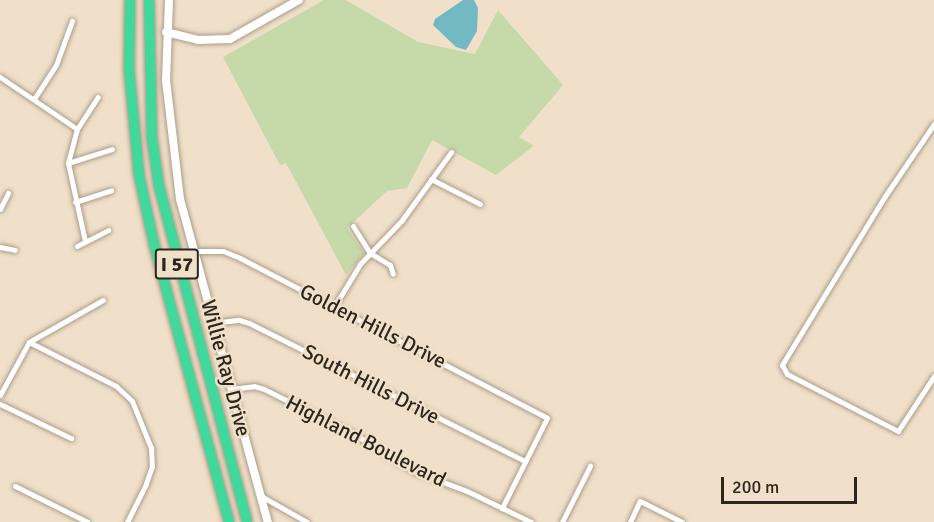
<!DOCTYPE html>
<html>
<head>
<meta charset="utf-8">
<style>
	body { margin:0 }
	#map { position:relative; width:934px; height:522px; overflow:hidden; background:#f0e0c9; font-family:Signika,sans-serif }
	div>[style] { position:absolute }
	.green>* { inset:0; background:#c6d9a9 }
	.water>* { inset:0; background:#73b9c3 }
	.roads { filter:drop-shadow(0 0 2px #ac9d88) drop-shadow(0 0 2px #ac9d88) }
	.street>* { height:5px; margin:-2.5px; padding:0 2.5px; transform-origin:2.5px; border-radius:2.5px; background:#fff }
	.secondary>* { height:8px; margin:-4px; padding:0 4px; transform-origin:4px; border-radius:4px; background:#fff }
	.highway>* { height:10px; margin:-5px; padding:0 5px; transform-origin:5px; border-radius:5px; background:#40d89b }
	span { translate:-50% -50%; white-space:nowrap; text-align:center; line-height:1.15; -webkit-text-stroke:5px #f0e0c9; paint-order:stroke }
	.shield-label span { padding:2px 4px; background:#f0e0c9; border:2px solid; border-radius:4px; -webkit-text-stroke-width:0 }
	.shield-label { font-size:20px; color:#2c261e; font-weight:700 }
	.street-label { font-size:21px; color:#2c261e }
	.scale { position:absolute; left:721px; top:477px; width:136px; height:27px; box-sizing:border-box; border:3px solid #2c261e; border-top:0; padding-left:8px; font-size:18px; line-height:21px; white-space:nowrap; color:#2c261e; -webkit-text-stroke:4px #f0e0c9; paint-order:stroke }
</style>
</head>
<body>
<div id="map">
	<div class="green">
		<i style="clip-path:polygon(324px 0,346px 0,418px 42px,475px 54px,498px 10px,563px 85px,519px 137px,534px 146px,496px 175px,432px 140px,407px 188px,387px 191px,347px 228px,364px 253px,346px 275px,286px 163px,280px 165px,223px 57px)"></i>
	</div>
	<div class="water">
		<i style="clip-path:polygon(463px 0,474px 0,478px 8px,477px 31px,466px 50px,456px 47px,433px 25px,435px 19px)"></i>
	</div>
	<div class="roads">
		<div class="street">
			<i style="left:0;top:77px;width:93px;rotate:34deg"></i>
			<i style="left:77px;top:129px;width:35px;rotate:105deg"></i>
			<i style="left:68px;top:163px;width:80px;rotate:77.7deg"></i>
			<i style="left:34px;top:99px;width:40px;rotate:-57.1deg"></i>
			<i style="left:56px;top:65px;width:47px;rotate:-70deg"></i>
			<i style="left:934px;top:124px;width:87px;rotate:124.2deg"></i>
			<i style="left:885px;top:196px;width:198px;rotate:121.4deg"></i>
			<i style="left:782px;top:365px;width:10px;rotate:61deg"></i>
			<i style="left:787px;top:374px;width:125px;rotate:27.2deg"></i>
			<i style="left:898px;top:431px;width:66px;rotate:-56.8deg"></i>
			<i style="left:77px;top:129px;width:38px;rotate:-57deg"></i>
			<i style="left:68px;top:163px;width:46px;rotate:-17.7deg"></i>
			<i style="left:431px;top:179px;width:55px;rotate:27deg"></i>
			<i style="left:75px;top:202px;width:38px;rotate:-18deg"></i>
			<i style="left:0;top:209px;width:18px;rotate:-63deg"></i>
			<i style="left:353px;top:226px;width:32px;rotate:58deg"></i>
			<i style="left:370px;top:253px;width:23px;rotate:31deg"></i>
			<i style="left:390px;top:265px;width:9px;rotate:72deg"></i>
			<i style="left:77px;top:246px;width:35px;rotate:-27deg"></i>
			<i style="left:0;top:247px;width:15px;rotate:11deg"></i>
			<i style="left:194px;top:251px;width:29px"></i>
			<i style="left:223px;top:251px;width:18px;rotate:22deg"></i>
			<i style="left:240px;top:258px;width:346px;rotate:27.5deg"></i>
			<i style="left:547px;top:418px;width:101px;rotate:116.6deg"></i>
			<i style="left:334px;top:307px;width:50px;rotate:-58.8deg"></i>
			<i style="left:360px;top:264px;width:61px;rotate:-46.3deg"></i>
			<i style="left:402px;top:220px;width:84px;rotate:-54.2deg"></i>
			<i style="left:213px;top:323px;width:26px;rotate:-7deg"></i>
			<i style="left:239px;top:320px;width:10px;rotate:17deg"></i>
			<i style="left:249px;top:323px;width:309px;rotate:26.6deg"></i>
			<i style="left:29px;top:342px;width:85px;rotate:-29.6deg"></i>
			<i style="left:231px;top:389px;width:23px;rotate:-7deg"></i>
			<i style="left:254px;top:386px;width:10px;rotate:17deg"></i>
			<i style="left:264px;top:389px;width:101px;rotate:26.6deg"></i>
			<i style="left:354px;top:434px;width:73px;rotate:31.5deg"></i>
			<i style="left:416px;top:472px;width:54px;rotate:20.4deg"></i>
			<i style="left:467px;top:491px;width:71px;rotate:25.8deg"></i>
			<i style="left:0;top:395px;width:60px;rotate:-61.3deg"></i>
			<i style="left:29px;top:342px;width:97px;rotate:26.8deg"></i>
			<i style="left:116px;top:386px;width:22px;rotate:43deg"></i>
			<i style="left:132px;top:401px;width:51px;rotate:68deg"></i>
			<i style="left:151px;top:448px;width:18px;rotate:87deg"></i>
			<i style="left:152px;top:466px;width:21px;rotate:109deg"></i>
			<i style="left:145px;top:486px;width:40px;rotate:116.6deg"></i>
			<i style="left:0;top:404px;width:79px;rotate:25.6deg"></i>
			<i style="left:15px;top:486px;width:81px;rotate:26.3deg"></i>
			<i style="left:261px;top:496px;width:53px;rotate:29.5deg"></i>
			<i style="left:562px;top:522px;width:63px;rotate:-63.4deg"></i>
			<i style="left:630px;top:522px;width:23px;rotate:-65deg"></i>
			<i style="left:640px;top:501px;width:47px;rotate:26.6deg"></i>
		</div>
		<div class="secondary">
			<i style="left:169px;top:0;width:80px;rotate:92.1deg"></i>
			<i style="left:166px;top:80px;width:120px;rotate:83.3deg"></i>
			<i style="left:180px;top:199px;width:335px;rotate:74.8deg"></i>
			<i style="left:166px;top:32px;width:33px;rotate:14deg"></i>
			<i style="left:198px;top:40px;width:32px;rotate:-2deg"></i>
			<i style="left:230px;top:39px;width:79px;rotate:-29.5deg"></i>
		</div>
		<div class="highway">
			<i style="left:130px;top:0;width:69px;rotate:90.8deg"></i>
			<i style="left:129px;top:69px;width:106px;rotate:84.6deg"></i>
			<i style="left:139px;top:175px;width:71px;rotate:77.7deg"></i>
			<i style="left:154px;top:244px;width:288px;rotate:74.9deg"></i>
			<i style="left:149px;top:0;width:138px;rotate:88.8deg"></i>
			<i style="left:152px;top:138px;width:49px;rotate:81.7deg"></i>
			<i style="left:159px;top:186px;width:347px;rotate:75.3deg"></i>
		</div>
	</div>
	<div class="shield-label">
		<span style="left:177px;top:264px">I 57</span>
	</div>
	<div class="street-label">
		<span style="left:373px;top:326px;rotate:27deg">Golden Hills Drive</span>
		<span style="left:226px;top:368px;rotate:75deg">Willie Ray Drive</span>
		<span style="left:371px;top:384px;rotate:27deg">South Hills Drive</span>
		<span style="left:366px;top:441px;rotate:27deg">Highland Boulevard</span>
	</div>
	<div class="scale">200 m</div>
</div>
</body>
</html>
